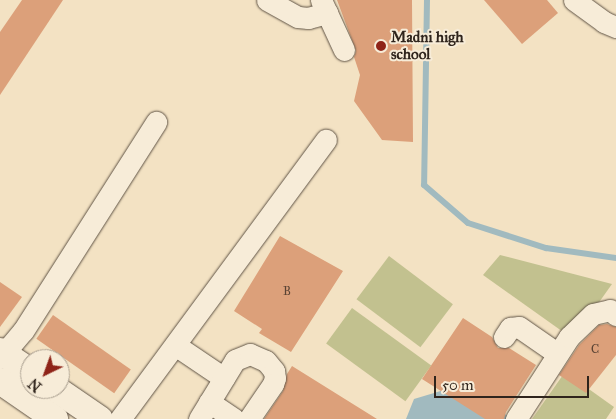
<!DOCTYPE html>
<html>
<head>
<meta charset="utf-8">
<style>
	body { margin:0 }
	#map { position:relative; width:616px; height:419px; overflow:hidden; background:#f3e2c3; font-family:"IM FELL Great Primer",serif }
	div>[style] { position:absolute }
	.green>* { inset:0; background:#c2c18f; transform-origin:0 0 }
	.water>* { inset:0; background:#a1babf }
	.stream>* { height:6px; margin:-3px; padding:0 3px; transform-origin:3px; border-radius:3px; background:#a1babf }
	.building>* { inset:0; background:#dca07a; transform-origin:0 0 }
	.roads { filter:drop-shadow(0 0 1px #605446) drop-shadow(0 0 1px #605446) }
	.minor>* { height:21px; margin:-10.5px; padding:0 10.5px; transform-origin:10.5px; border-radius:10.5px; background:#f7ecd8 }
	.tertiary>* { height:26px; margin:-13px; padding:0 13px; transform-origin:13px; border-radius:13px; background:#f7ecd8 }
	.dots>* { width:14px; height:14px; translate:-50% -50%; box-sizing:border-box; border:2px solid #f7ecd8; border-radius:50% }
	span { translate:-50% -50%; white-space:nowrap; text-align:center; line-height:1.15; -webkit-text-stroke:4px #f7ecd8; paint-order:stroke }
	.number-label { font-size:12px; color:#5a4334 }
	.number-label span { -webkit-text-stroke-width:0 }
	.poi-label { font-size:15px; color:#2f241c; font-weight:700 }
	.left { translate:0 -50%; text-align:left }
	.north { position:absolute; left:20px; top:349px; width:50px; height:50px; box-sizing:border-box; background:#f7ecd8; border:1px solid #a79c8d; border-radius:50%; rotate:222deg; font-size:14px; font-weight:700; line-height:20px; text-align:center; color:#2f241c }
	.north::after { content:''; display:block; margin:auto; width:18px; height:22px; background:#8f2418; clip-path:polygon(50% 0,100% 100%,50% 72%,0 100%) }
	.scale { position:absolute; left:434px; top:376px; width:155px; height:22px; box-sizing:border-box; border:2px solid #2f241c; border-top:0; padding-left:6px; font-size:15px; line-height:18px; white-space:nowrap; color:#2f241c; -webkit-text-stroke:4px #f7ecd8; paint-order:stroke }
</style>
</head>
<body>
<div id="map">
	<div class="green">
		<i style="clip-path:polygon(500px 255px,612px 284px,573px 339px,483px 275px)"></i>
		<i style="left:389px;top:256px;width:80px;height:54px;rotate:37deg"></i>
		<i style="left:352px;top:308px;width:98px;height:44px;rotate:36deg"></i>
		<i style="clip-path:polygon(565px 372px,614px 407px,606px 419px,532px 419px)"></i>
	</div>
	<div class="water">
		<i style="clip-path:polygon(454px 387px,502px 411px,510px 419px,406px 419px,414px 399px)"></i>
	</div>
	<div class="stream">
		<i style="left:427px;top:0;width:185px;rotate:90.9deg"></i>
		<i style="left:424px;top:185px;width:58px;rotate:40.8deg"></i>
		<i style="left:468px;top:223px;width:82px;rotate:17.8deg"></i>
		<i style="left:546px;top:248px;width:71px;rotate:8.1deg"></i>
	</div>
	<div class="building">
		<i style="clip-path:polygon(22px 0,63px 0,0 95px,0 32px)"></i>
		<i style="clip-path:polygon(337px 0,412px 0,413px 142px,382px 140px,354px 101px,360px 75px,354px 57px,356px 51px)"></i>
		<i style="clip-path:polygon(484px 0,547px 0,558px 13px,522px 44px)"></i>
		<i style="clip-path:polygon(280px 236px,343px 271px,291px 352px,259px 333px,262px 329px,234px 311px)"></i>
		<i style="clip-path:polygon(0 282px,22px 297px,0 327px)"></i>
		<i style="left:53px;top:315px;width:95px;height:29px;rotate:35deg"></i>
		<i style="clip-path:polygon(463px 318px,492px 337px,498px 348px,509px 348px,536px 365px,506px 412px,504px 419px,485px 419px,422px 379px)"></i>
		<i style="clip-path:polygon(607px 324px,616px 327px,616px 355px,586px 393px,559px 375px,579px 345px,599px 325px)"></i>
		<i style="clip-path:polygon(292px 366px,377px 419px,264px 419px,283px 391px,287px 374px)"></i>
	</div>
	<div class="roads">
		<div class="minor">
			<i style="left:267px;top:0;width:35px;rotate:29deg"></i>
			<i style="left:298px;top:17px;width:10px;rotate:6deg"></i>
			<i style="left:308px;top:18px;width:20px;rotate:-15deg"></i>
			<i style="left:321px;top:0;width:55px;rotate:65.3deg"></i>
			<i style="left:574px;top:0;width:37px;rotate:36deg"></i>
			<i style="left:604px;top:22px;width:13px;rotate:23deg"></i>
			<i style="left:504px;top:337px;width:11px;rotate:-56deg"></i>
			<i style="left:510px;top:328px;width:9px;rotate:-6deg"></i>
			<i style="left:519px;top:327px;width:47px;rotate:34.7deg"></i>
			<i style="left:175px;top:345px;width:59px;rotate:34deg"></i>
			<i style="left:0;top:358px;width:35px;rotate:-50deg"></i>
			<i style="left:23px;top:331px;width:248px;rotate:-57.5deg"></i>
			<i style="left:209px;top:402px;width:30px;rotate:34deg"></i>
			<i style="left:120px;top:419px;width:347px;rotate:-53.6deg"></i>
			<i style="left:199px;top:419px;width:69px;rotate:-58.6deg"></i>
			<i style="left:235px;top:360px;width:16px;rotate:-22deg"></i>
			<i style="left:250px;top:354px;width:17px;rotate:24deg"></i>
			<i style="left:266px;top:361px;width:13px;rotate:51deg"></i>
			<i style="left:274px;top:371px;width:7px;rotate:82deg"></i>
			<i style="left:275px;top:378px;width:6px;rotate:108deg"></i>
			<i style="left:273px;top:384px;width:42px;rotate:124.4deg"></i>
			<i style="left:516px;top:419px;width:98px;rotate:-57.1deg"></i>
			<i style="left:569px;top:337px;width:33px;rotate:-44deg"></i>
			<i style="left:593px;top:314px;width:17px;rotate:-13deg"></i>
			<i style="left:610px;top:310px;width:8px;rotate:40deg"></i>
		</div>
		<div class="tertiary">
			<i style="left:0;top:351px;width:36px;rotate:34deg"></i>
			<i style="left:0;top:381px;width:67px;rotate:34.6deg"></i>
			<i style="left:56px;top:389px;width:53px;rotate:34.3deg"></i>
		</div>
	</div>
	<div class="dots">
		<i style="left:381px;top:46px;background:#8f2418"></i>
	</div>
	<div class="number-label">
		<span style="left:287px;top:292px">B</span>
		<span style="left:595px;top:350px">C</span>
	</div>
	<div class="poi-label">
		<span class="left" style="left:391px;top:46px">Madni high<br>school</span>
	</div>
	<div class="north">N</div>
	<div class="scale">50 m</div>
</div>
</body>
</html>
